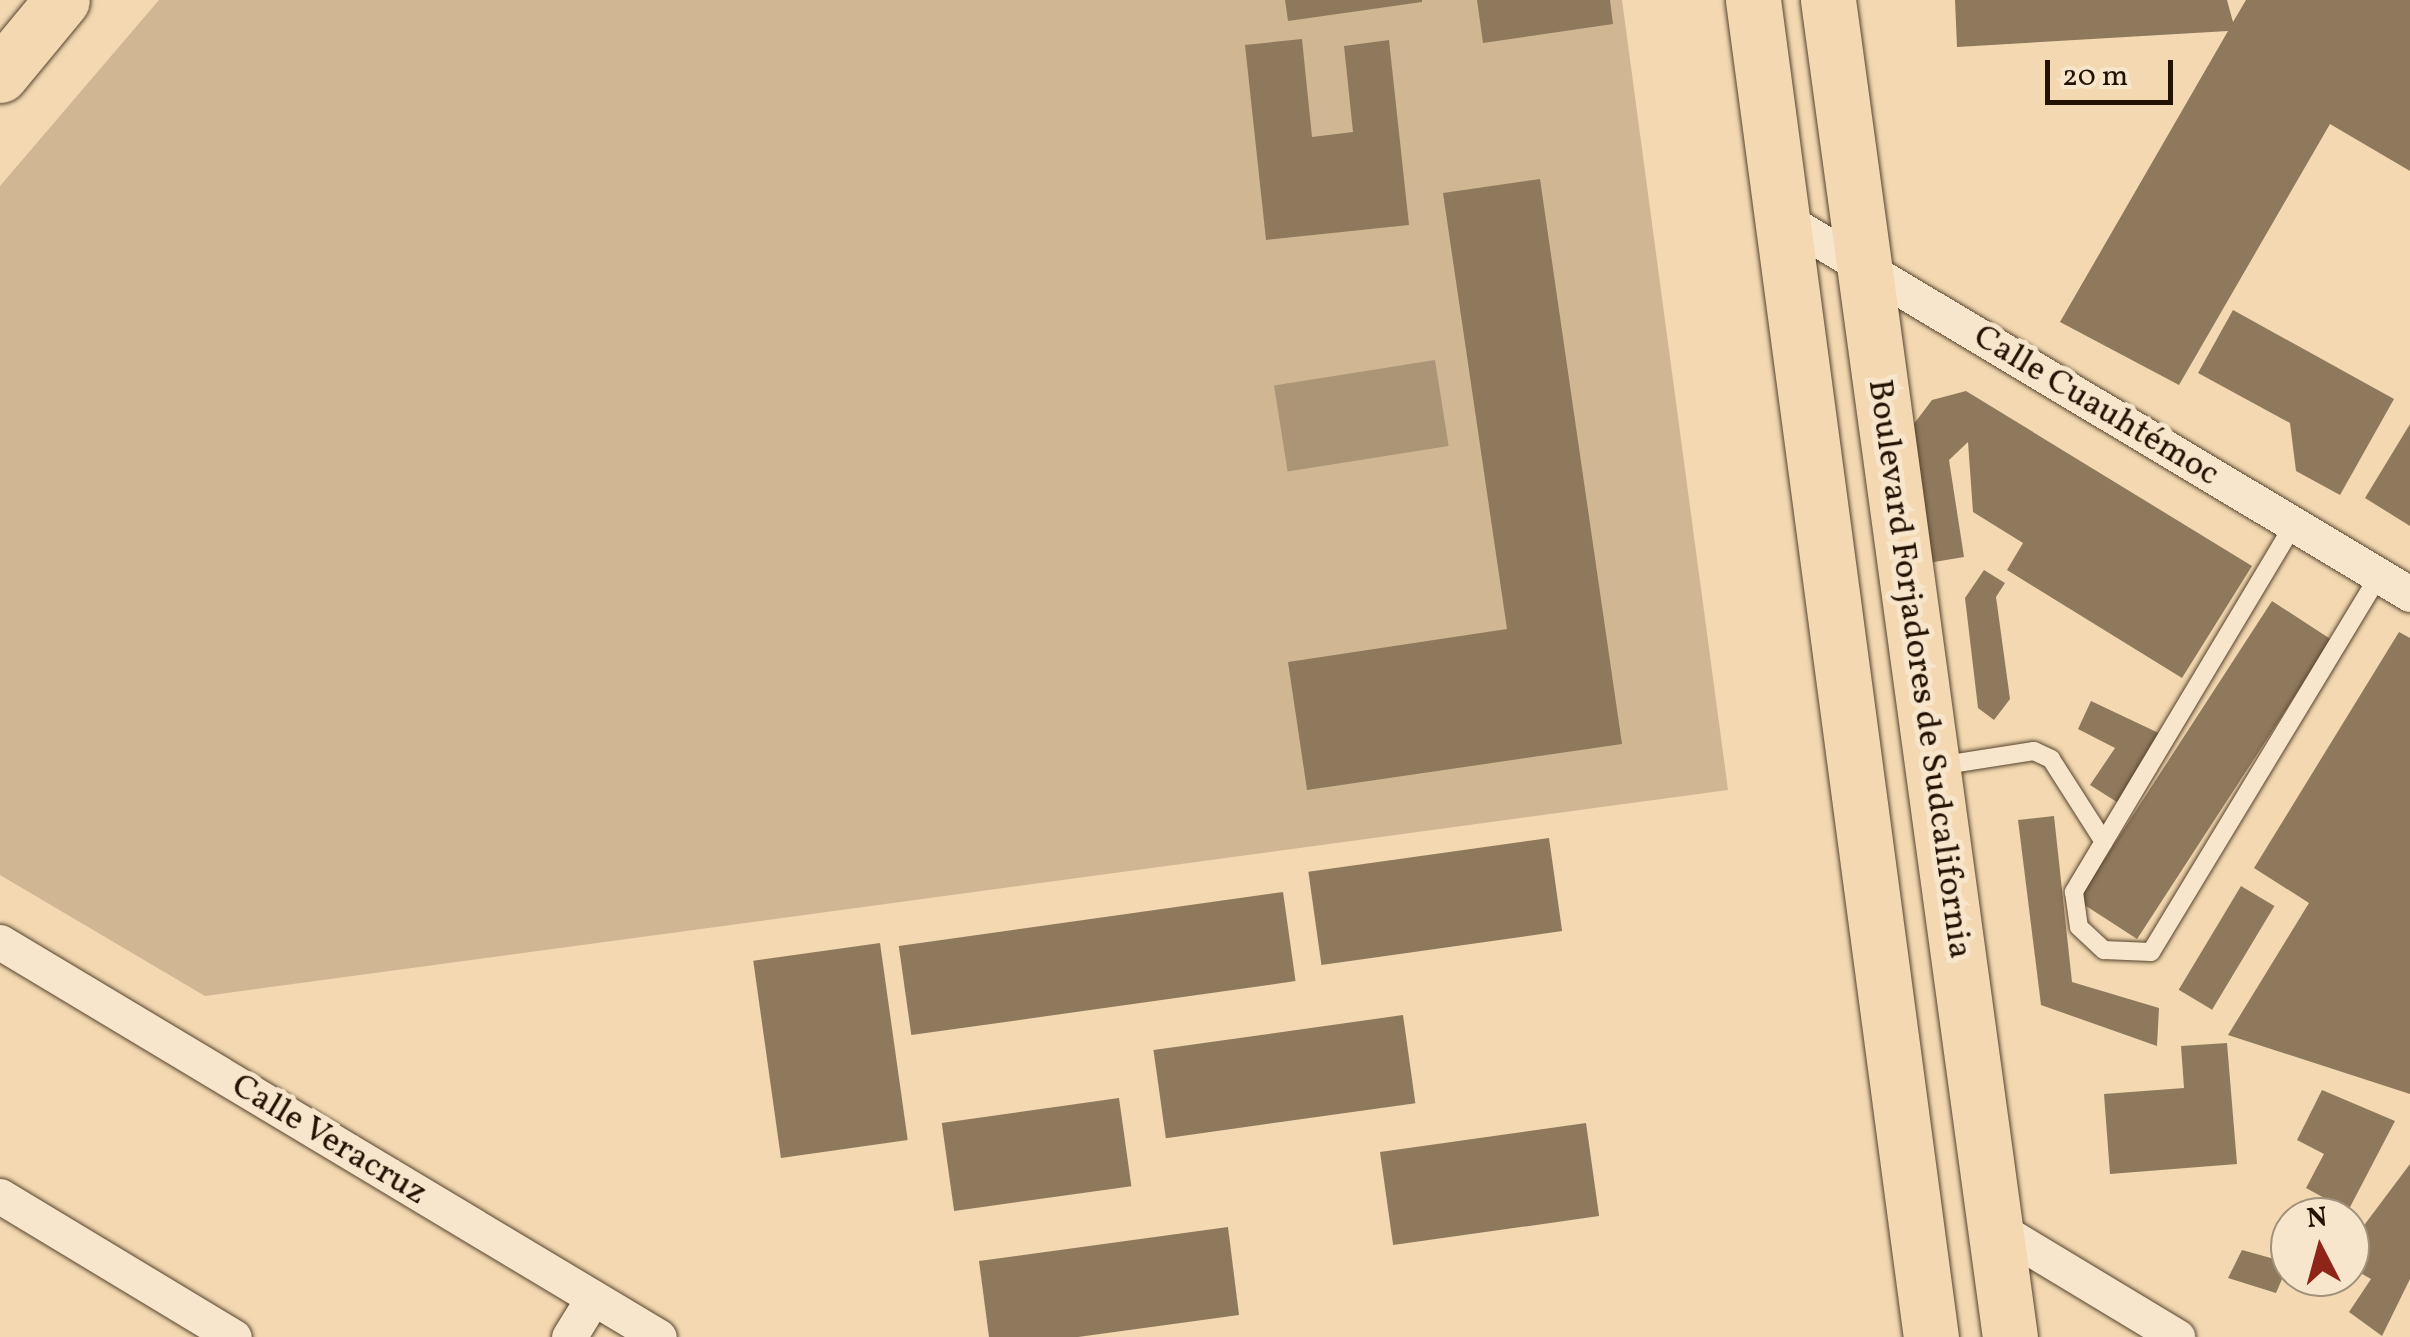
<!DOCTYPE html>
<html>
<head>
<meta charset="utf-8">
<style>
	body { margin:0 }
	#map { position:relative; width:2410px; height:1337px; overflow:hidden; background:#f3d8b1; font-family:Vollkorn,serif }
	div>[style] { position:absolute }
	.green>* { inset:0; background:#d0b693 }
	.water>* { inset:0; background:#ac9576; transform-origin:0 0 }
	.building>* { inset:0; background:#8f795d; transform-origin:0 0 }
	.roads { filter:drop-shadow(0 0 2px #57442e) drop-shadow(0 0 2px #57442e) }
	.lane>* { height:18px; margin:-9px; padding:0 9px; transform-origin:9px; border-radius:9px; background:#f7e6cc }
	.street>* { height:35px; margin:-17.5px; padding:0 17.5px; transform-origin:17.5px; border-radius:17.5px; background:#f7e6cc }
	.primary>* { height:55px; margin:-27.5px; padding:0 27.5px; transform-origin:27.5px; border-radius:27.5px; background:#f3d8b1 }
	span { translate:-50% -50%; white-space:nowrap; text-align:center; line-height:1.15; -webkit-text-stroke:10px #f7e6cc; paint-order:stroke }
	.street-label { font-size:35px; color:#231202 }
	.north { position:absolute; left:2270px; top:1197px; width:100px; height:100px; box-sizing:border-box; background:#f7e6cc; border:2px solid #a2917b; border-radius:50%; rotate:354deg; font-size:28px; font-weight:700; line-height:40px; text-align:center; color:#231202 }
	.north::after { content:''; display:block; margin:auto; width:35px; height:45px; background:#8f2418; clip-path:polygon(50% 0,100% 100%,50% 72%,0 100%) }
	.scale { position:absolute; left:2045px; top:60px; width:128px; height:45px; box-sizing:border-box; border:5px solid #231202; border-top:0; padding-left:12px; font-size:30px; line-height:35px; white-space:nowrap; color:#231202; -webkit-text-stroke:8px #f7e6cc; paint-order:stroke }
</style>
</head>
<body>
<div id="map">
	<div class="green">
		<i style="clip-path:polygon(159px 0,1622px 0,1728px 790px,205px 996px,0 875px,0 186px)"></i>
	</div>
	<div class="water">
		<i style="left:1435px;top:360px;width:87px;height:163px;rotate:81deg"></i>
	</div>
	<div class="building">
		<i style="clip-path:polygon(1285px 0,1422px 0,1422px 2px,1288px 21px)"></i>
		<i style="clip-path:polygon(1477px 0,1610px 0,1613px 24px,1483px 43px)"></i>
		<i style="clip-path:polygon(1955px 0,2227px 0,2233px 22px,2246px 0,2410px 0,2410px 171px,2330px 124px,2179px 385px,2060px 322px,2228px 31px,1957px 47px)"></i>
		<i style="clip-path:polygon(1302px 39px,1312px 137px,1353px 132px,1344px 46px,1389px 40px,1409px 225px,1266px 240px,1245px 45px)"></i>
		<i style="clip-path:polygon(1540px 179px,1622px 744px,1307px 790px,1288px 662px,1507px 629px,1443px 193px)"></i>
		<i style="clip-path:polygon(2233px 310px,2394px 399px,2340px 495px,2296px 471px,2290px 423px,2198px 373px)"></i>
		<i style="clip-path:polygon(1966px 391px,2252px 566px,2182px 678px,2007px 570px,2023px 543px,1973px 512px,1968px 442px,1949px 460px,1964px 557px,1928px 563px,1907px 433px,1932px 400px)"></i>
		<i style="clip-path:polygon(2410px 424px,2410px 526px,2365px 498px)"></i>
		<i style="clip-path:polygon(1984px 570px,2005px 583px,1996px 597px,2010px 699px,1994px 720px,1978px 708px,1965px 598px)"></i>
		<i style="left:2272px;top:601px;width:71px;height:357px;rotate:33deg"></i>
		<i style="clip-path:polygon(2399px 632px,2410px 638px,2410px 1094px,2228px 1035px,2309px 903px,2254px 868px)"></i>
		<i style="clip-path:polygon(2091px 701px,2165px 736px,2120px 804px,2090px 785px,2115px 748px,2078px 729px)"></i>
		<i style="clip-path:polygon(2054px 816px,2072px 982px,2159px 1008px,2157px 1046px,2041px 1005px,2018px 820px)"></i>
		<i style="left:1549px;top:838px;width:94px;height:243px;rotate:82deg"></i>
		<i style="left:2241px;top:886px;width:39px;height:121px;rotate:31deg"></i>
		<i style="left:1283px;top:892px;width:90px;height:388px;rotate:82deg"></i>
		<i style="left:880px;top:943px;width:199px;height:128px;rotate:82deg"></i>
		<i style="left:1403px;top:1015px;width:89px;height:252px;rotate:82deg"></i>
		<i style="clip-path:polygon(2227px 1043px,2237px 1164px,2110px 1174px,2104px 1094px,2184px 1088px,2181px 1046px)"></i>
		<i style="clip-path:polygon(2322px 1090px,2395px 1121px,2348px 1211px,2306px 1188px,2324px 1154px,2297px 1140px)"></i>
		<i style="left:1119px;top:1098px;width:89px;height:179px;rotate:82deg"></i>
		<i style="left:1586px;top:1123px;width:94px;height:208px;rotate:82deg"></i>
		<i style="clip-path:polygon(2410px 1164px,2410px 1279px,2382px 1336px,2349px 1312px,2371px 1279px,2350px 1267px,2350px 1244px)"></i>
		<i style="clip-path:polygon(1228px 1227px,1239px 1315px,1078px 1337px,989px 1337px,979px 1261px)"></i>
		<i style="clip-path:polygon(2242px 1250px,2289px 1263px,2276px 1293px,2228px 1278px)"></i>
	</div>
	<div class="roads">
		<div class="lane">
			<i style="left:2294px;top:524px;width:429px;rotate:120.9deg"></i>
			<i style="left:2074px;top:892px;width:35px;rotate:82deg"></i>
			<i style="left:2079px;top:927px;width:34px;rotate:43deg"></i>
			<i style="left:2104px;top:950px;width:47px;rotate:2.4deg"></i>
			<i style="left:2151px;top:952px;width:440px;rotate:-58.8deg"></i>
			<i style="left:1938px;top:766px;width:97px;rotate:-8.9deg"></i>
			<i style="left:2034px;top:751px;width:19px;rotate:25deg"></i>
			<i style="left:2051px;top:759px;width:98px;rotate:57.4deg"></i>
		</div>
		<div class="street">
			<i style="left:1782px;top:218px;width:732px;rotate:30.91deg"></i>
			<i style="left:0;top:942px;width:768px;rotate:30.94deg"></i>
			<i style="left:0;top:1196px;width:273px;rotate:31.1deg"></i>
			<i style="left:1995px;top:1227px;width:213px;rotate:31.1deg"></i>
			<i style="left:569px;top:1337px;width:46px;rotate:-58.4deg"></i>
		</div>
		<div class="primary">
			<i style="left:1753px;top:0;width:1349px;rotate:82.42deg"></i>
			<i style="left:1828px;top:0;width:1349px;rotate:82.25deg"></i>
			<i style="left:0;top:75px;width:97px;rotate:-50.4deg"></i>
		</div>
	</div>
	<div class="street-label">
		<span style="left:2096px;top:406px;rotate:31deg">Calle Cuauhtémoc</span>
		<span style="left:1919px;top:669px;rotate:82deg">Boulevard Forjadores de Sudcalifornia</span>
		<span style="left:329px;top:1140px;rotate:31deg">Calle Veracruz</span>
	</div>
	<div class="north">N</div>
	<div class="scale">20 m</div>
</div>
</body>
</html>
